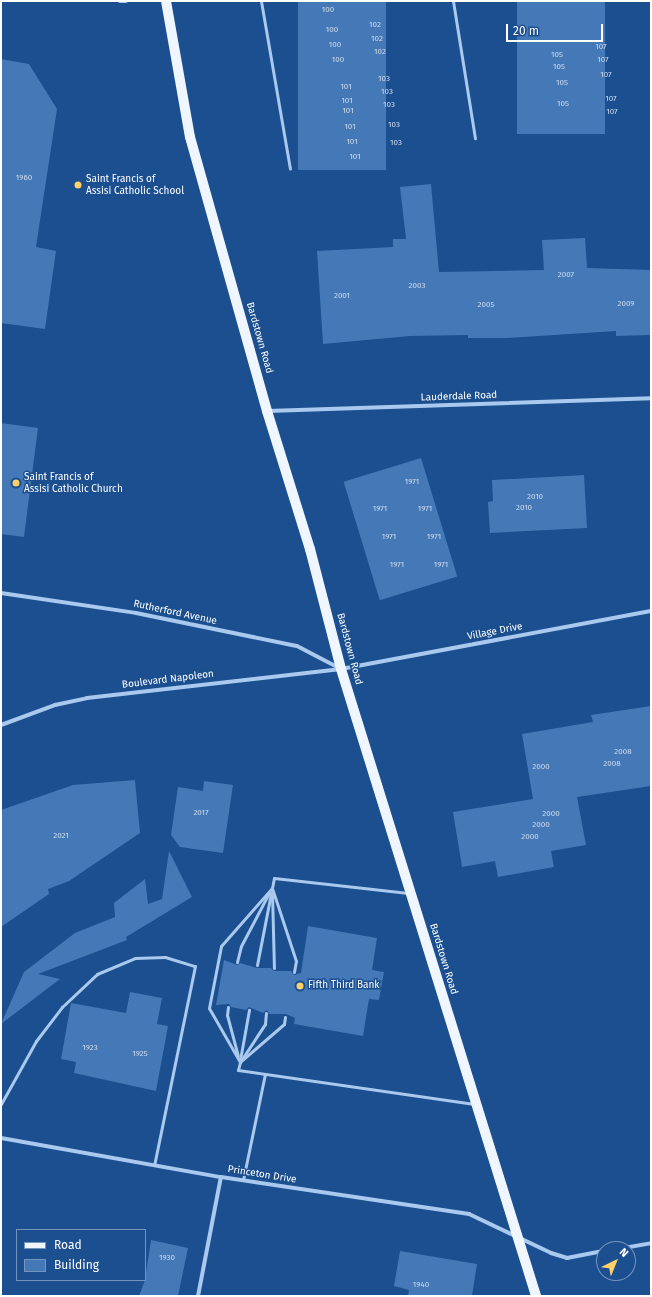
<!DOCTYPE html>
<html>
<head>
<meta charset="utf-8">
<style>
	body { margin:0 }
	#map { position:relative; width:652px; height:1297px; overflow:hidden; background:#1b4f8f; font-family:"Fira Sans",sans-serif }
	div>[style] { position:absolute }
	.building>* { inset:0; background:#4478b7; transform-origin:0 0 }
	.lane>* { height:3px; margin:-1.5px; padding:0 1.5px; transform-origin:1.5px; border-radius:1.5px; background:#a9c9ee }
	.street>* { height:4px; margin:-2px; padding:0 2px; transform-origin:2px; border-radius:2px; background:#a9c9ee }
	.primary>* { height:10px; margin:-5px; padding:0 5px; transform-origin:5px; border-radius:5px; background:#f0f6ff }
	.dots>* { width:11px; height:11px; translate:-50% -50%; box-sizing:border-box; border:2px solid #1b4f8f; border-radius:50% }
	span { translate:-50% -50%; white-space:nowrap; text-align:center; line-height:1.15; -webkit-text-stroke:3px #1b4f8f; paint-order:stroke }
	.number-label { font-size:8px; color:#d0dded }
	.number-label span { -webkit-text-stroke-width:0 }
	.poi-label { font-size:10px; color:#fff }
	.left { translate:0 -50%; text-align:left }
	.street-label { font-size:10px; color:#fff }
	.frame { position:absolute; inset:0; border:2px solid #fff; pointer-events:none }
	.legend { position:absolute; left:16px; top:1229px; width:130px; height:52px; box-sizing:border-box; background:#1b4f8f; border:1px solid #7695bc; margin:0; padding:5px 7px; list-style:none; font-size:12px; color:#fff }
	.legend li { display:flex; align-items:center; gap:8px; height:20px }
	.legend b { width:20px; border:1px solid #7695bc }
	.north { position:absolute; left:596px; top:1241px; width:40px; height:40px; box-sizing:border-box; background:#1b4f8f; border:1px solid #7695bc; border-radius:50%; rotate:43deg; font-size:11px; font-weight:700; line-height:16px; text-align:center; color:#fff }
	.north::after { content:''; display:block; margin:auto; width:14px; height:18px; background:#ffd166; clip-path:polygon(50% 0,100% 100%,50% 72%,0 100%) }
	.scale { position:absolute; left:506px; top:24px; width:97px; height:18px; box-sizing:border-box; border:2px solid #fff; border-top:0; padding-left:5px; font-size:12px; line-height:14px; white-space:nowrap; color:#fff; -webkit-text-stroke:3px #1b4f8f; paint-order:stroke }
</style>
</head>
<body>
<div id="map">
	<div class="building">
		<i style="left:298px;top:1px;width:88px;height:169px"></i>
		<i style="left:517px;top:1px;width:88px;height:133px"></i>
		<i style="clip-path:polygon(1px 59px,29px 64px,57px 109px,36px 247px,56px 251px,45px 329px,1px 323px)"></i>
		<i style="clip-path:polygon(431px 184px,439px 272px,544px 270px,542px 240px,585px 238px,587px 268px,651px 270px,651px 335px,616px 336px,616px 331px,508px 338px,468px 338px,468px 335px,410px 336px,323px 344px,317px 251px,393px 247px,393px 239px,406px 239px,400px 187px)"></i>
		<i style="clip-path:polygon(1px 423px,38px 428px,24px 537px,1px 534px)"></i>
		<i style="left:421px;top:458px;width:124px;height:81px;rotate:73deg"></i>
		<i style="clip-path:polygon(584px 475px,587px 528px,490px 533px,488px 502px,493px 501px,492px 480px)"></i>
		<i style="clip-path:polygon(651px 706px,651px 786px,577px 797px,586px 845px,551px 851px,554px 867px,498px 877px,495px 861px,462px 867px,453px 812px,533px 799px,522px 734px,593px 722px,591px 715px)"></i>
		<i style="clip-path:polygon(135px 780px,140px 833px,69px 881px,48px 889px,49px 894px,1px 927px,1px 810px,73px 785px)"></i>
		<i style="clip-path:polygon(204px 781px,233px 785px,223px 853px,180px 847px,171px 835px,178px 787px,203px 791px)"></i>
		<i style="clip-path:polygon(169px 851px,192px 897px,126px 937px,127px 940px,38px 974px,60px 979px,1px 1024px,24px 972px,75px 933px,115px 917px,114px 903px,145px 879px,148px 904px,162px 899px)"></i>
		<i style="clip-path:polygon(308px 926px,377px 938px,372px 970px,384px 972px,379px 1000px,369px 999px,363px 1036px,294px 1024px,295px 1018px,286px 1014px,269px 1014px,267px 1010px,263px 1013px,249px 1007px,246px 1010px,231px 1007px,229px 1004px,216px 1005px,224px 960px,237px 965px,240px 963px,257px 968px,271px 968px,274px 971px,291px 971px,294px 975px,301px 973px)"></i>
		<i style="clip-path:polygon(130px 992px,162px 998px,157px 1024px,168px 1026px,156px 1091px,74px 1073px,76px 1062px,61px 1059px,71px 1003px,126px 1013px)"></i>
		<i style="clip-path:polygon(151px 1240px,188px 1248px,178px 1296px,139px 1296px,145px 1280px)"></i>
		<i style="clip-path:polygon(400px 1251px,477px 1264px,472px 1296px,408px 1296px,409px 1290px,394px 1286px)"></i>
	</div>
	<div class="lane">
		<i style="left:261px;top:1px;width:170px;rotate:80.2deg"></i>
		<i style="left:453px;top:1px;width:139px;rotate:80.9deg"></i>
		<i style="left:272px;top:893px;width:75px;rotate:88.5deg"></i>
		<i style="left:237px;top:962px;width:16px;rotate:-76deg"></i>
		<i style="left:241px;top:946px;width:60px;rotate:-62.2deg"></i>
		<i style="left:257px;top:965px;width:73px;rotate:-79deg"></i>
		<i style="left:294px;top:972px;width:11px;rotate:-80deg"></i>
		<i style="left:296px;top:961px;width:77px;rotate:-108.2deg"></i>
		<i style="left:272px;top:888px;width:10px;rotate:-79deg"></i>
		<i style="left:274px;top:878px;width:135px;rotate:6.4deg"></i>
		<i style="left:228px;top:1007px;width:8px;rotate:97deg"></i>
		<i style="left:227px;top:1015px;width:42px;rotate:75deg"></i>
		<i style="left:285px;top:1017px;width:7px;rotate:98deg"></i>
		<i style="left:284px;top:1024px;width:58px;rotate:139.2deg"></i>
		<i style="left:240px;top:1062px;width:8px;rotate:104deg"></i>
		<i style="left:238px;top:1070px;width:237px;rotate:8.2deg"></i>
		<i style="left:242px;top:1059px;width:42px;rotate:-56.7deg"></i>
		<i style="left:265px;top:1024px;width:11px;rotate:-85deg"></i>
		<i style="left:240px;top:1060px;width:51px;rotate:-79.8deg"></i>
		<i style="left:240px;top:1062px;width:62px;rotate:-119.9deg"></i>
		<i style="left:209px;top:1008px;width:63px;rotate:-79deg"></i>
		<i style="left:221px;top:946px;width:77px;rotate:-48.7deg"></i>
		<i style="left:1px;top:1104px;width:72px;rotate:-60.9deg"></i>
		<i style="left:36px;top:1041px;width:43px;rotate:-52.6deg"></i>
		<i style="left:62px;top:1007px;width:48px;rotate:-43.3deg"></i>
		<i style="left:97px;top:974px;width:41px;rotate:-22.8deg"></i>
		<i style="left:135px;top:958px;width:30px;rotate:-2deg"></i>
		<i style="left:165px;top:957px;width:31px;rotate:17deg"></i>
		<i style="left:195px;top:966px;width:203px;rotate:101.6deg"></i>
		<i style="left:243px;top:1180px;width:108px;rotate:-78.3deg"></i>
	</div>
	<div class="street">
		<i style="left:120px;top:1px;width:6px"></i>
		<i style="left:268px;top:411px;width:383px;rotate:-1.9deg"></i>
		<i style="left:1px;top:593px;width:136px;rotate:8.4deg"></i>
		<i style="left:136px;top:613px;width:164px;rotate:11.6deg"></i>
		<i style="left:297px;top:646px;width:47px;rotate:27.6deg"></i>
		<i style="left:1px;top:725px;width:58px;rotate:-20.3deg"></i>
		<i style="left:55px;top:705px;width:33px;rotate:-12deg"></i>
		<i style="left:87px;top:698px;width:256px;rotate:-6.5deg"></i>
		<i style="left:341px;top:669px;width:315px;rotate:-10.6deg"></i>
		<i style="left:1px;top:1138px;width:223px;rotate:10.1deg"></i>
		<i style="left:221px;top:1177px;width:251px;rotate:8.5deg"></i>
		<i style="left:469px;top:1214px;width:91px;rotate:25.4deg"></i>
		<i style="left:551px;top:1253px;width:17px;rotate:17deg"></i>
		<i style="left:567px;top:1258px;width:38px;rotate:-11deg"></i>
		<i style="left:618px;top:1249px;width:34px;rotate:-10deg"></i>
		<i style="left:198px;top:1296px;width:121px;rotate:-79.1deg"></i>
	</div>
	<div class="primary">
		<i style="left:166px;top:1px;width:138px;rotate:80deg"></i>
		<i style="left:190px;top:137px;width:285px;rotate:74.3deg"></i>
		<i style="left:267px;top:411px;width:145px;rotate:72.7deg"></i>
		<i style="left:310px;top:549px;width:124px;rotate:75.5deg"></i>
		<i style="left:341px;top:669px;width:657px;rotate:72.72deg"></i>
	</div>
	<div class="dots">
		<i style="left:78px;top:185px;background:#ffd166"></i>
		<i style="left:16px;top:483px;background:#ffd166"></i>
		<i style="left:300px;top:986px;background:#ffd166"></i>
	</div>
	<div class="number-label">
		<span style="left:328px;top:10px">100</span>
		<span style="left:375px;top:25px">102</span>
		<span style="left:332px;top:30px">100</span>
		<span style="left:377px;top:39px">102</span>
		<span style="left:335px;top:45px">100</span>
		<span style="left:601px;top:47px">107</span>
		<span style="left:380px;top:52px">102</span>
		<span style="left:557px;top:55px">105</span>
		<span style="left:338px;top:60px">100</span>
		<span style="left:603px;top:60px">107</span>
		<span style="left:559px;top:67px">105</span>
		<span style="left:606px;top:75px">107</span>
		<span style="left:384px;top:79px">103</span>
		<span style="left:562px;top:83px">105</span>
		<span style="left:346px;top:87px">101</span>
		<span style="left:387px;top:92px">103</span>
		<span style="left:611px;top:99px">107</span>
		<span style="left:347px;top:101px">101</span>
		<span style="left:563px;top:104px">105</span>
		<span style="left:389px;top:105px">103</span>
		<span style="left:348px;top:111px">101</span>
		<span style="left:612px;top:112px">107</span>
		<span style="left:394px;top:125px">103</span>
		<span style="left:350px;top:127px">101</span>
		<span style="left:352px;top:142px">101</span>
		<span style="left:396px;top:143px">103</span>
		<span style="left:355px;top:157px">101</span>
		<span style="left:24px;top:178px">1960</span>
		<span style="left:566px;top:275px">2007</span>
		<span style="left:417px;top:286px">2003</span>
		<span style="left:342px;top:296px">2001</span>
		<span style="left:626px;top:304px">2009</span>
		<span style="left:486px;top:305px">2005</span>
		<span style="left:412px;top:482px">1971</span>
		<span style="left:535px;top:497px">2010</span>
		<span style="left:524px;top:508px">2010</span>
		<span style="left:380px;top:509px">1971</span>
		<span style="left:425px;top:509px">1971</span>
		<span style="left:389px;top:537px">1971</span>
		<span style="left:434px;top:537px">1971</span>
		<span style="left:397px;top:565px">1971</span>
		<span style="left:441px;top:565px">1971</span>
		<span style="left:623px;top:752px">2008</span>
		<span style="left:612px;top:764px">2008</span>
		<span style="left:541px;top:767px">2000</span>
		<span style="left:201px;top:813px">2017</span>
		<span style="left:551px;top:814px">2000</span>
		<span style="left:541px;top:825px">2000</span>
		<span style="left:61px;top:836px">2021</span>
		<span style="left:530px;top:837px">2000</span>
		<span style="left:90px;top:1048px">1923</span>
		<span style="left:140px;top:1054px">1925</span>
		<span style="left:167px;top:1258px">1930</span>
		<span style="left:421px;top:1285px">1940</span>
	</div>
	<div class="poi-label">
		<span class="left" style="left:86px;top:185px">Saint Francis of<br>Assisi Catholic School</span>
		<span class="left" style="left:24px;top:483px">Saint Francis of<br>Assisi Catholic Church</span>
		<span class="left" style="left:308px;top:986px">Fifth Third Bank</span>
	</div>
	<div class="street-label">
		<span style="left:259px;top:338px;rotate:74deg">Bardstown Road</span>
		<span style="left:459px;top:397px;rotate:-2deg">Lauderdale Road</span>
		<span style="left:175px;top:613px;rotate:12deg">Rutherford Avenue</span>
		<span style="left:495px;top:632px;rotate:-11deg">Village Drive</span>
		<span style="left:349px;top:649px;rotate:75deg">Bardstown Road</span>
		<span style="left:168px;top:680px;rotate:-7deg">Boulevard Napoleon</span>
		<span style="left:443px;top:959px;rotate:73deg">Bardstown Road</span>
		<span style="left:262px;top:1175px;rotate:9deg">Princeton Drive</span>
	</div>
	<div class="frame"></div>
	<ul class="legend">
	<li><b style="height:5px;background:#f0f6ff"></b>Road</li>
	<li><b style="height:11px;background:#4478b7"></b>Building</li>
	</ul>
	<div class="north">N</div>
	<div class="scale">20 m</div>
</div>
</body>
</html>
